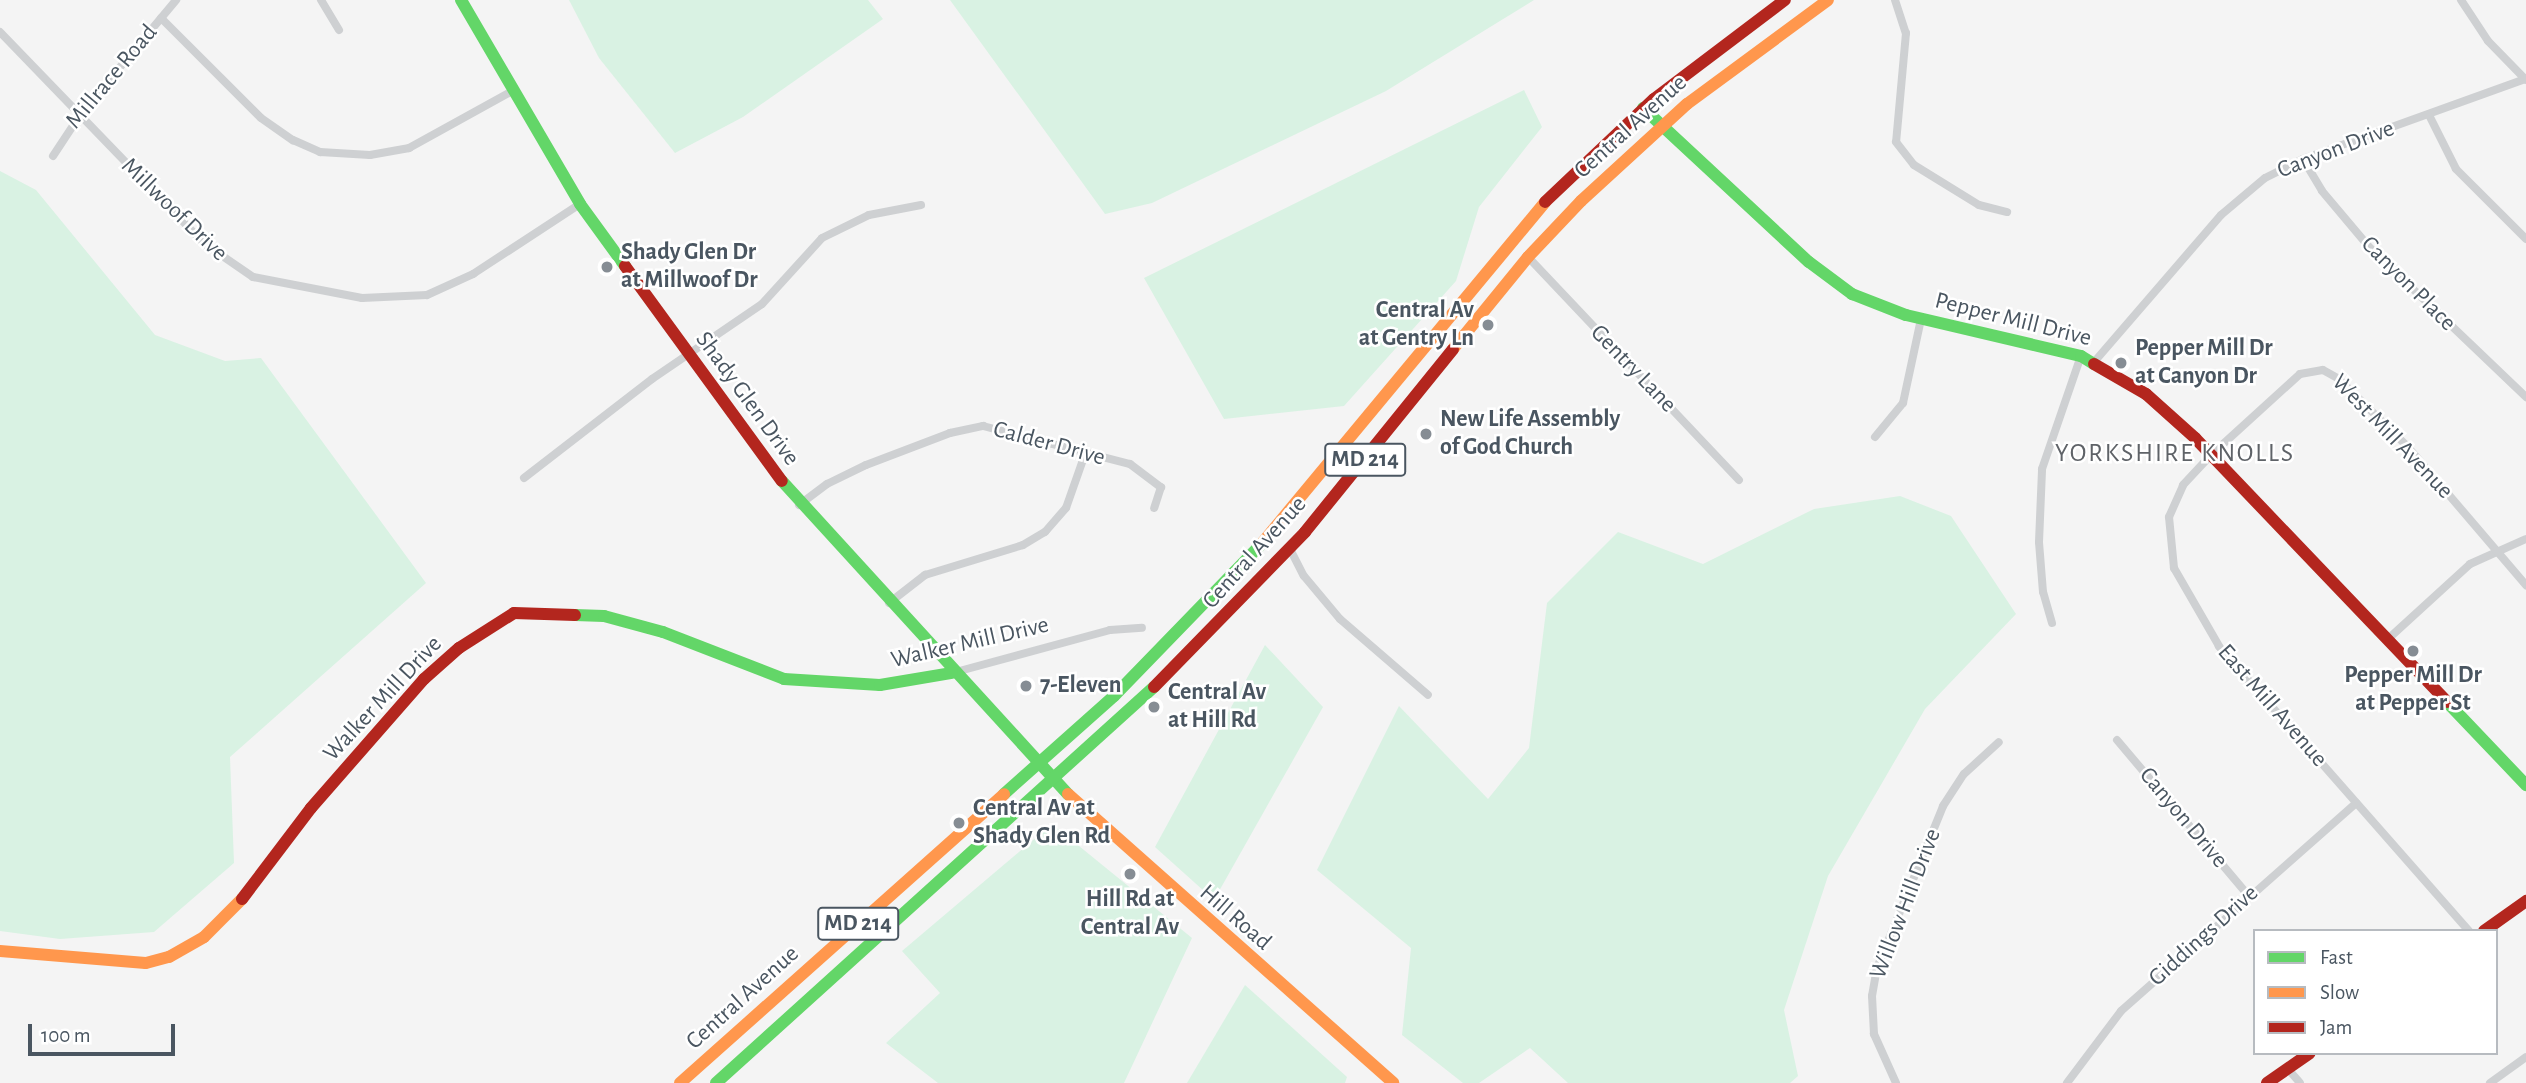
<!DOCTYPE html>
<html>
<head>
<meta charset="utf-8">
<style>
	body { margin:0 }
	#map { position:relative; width:2526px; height:1083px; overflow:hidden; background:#f4f4f4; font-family:"Alegreya Sans",sans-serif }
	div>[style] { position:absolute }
	.green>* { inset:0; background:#d9f2e3 }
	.street>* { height:8px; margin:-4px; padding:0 4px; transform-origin:4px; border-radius:4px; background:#ced0d2 }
	.fast>* { height:12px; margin:-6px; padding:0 6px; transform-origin:6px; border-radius:6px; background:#63d668 }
	.slow>* { height:12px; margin:-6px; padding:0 6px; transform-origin:6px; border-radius:6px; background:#ff974d }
	.jam>* { height:12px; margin:-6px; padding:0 6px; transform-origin:6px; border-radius:6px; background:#b3261e }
	.dots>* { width:19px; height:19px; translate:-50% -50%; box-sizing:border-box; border:4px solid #fff; border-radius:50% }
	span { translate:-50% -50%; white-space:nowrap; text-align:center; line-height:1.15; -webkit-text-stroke:5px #fff; paint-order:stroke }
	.shield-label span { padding:2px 5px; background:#fff; border:2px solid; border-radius:5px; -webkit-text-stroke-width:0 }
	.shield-label { font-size:23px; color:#4a5661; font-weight:700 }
	.street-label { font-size:24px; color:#4a5661 }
	.poi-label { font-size:24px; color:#4a5661; font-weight:700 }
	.left { translate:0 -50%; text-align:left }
	.right { translate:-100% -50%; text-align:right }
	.neighbourhood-label { font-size:26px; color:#5f6368; letter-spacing:2px }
	.legend { position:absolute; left:2253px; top:929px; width:245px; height:126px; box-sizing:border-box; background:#fff; border:2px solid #b7bbc0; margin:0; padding:9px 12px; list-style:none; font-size:21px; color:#4a5661 }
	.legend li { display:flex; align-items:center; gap:14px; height:35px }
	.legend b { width:35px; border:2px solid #b7bbc0 }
	.scale { position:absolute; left:28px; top:1024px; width:147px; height:32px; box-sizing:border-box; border:4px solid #4a5661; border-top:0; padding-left:9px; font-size:21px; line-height:24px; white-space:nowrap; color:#4a5661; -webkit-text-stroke:5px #fff; paint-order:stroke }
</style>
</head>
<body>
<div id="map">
	<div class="green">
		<i style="clip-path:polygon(569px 0,868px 0,883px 19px,743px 117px,675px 153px,599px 58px)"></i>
		<i style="clip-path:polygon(950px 0,1534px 0,1386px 91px,1152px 203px,1105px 214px)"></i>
		<i style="clip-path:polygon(1524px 90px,1542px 127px,1479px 207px,1456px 281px,1344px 406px,1224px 419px,1144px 278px)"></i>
		<i style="clip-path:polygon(0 171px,36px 190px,155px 335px,225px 361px,261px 358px,426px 583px,230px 757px,234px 863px,154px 932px,60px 939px,0 931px)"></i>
		<i style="clip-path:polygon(1900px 496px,1951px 516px,2016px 614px,1925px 709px,1828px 876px,1784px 1010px,1798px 1076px,1790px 1083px,1568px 1083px,1530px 1048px,1479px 1083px,1463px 1083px,1402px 1035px,1411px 948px,1317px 870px,1399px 706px,1488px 799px,1529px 748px,1547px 603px,1618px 532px,1703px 564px,1814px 509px)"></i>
		<i style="clip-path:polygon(1265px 645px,1323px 707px,1214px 900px,1155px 847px)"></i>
		<i style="clip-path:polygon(1052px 824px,1192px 938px,1124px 1083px,938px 1083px,886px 1043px,940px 993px,902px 951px)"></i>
		<i style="clip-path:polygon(1245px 985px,1347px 1077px,1345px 1083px,1187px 1083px)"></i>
	</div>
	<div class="street">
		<i style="left:321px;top:0;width:35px;rotate:59deg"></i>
		<i style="left:1895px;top:0;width:35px;rotate:72deg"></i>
		<i style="left:1906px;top:33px;width:109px;rotate:95.2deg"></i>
		<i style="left:1896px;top:142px;width:29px;rotate:52deg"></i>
		<i style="left:1914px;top:165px;width:76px;rotate:31.6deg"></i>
		<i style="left:1979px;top:205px;width:29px;rotate:14deg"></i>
		<i style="left:2461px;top:0;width:49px;rotate:56.6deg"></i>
		<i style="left:2488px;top:41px;width:54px;rotate:45.7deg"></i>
		<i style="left:161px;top:18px;width:141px;rotate:45deg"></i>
		<i style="left:261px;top:118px;width:39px;rotate:35deg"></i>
		<i style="left:293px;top:140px;width:30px;rotate:24deg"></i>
		<i style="left:320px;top:152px;width:50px;rotate:3.4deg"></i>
		<i style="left:370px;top:155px;width:40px;rotate:-10deg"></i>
		<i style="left:409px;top:148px;width:120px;rotate:-28.9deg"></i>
		<i style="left:0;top:32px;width:295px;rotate:46deg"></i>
		<i style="left:205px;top:244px;width:58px;rotate:34.5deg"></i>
		<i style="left:253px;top:277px;width:111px;rotate:10.9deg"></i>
		<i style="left:362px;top:298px;width:65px;rotate:-2.6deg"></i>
		<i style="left:427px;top:295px;width:51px;rotate:-24.5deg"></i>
		<i style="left:473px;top:274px;width:128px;rotate:-33.2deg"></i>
		<i style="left:2429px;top:115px;width:60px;rotate:63.4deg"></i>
		<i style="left:2456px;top:169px;width:99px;rotate:45deg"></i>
		<i style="left:53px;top:156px;width:49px;rotate:-56.6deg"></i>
		<i style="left:80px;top:115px;width:150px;rotate:-50.1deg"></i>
		<i style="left:2303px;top:159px;width:37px;rotate:59deg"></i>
		<i style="left:2322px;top:191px;width:75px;rotate:49.9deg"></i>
		<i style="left:2370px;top:248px;width:216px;rotate:43.7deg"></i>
		<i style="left:1528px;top:257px;width:307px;rotate:46.6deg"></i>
		<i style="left:2095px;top:361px;width:193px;rotate:-49.2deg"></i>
		<i style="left:2221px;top:215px;width:57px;rotate:-40.1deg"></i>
		<i style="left:2265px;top:178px;width:42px;rotate:-26.6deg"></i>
		<i style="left:2303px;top:159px;width:236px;rotate:-19.8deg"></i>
		<i style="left:1875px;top:437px;width:44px;rotate:-50.5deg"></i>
		<i style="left:1903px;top:403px;width:86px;rotate:-77.9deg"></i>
		<i style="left:524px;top:478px;width:162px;rotate:-37.7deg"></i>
		<i style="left:652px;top:379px;width:133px;rotate:-34.3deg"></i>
		<i style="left:762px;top:304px;width:89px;rotate:-47.7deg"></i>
		<i style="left:822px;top:238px;width:52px;rotate:-26.1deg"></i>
		<i style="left:869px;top:215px;width:53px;rotate:-10.9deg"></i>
		<i style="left:799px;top:505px;width:35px;rotate:-37deg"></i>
		<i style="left:827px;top:484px;width:43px;rotate:-26deg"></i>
		<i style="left:866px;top:465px;width:90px;rotate:-20.9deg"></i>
		<i style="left:950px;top:433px;width:34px;rotate:-12deg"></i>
		<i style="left:983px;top:426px;width:152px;rotate:14.5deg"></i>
		<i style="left:1130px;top:464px;width:39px;rotate:37deg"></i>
		<i style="left:1161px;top:487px;width:22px;rotate:108deg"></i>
		<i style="left:1290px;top:549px;width:30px;rotate:63deg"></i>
		<i style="left:1304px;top:576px;width:56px;rotate:50.1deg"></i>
		<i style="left:1340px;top:619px;width:116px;rotate:40.8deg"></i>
		<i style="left:889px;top:603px;width:46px;rotate:-37.9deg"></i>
		<i style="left:925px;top:575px;width:102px;rotate:-17deg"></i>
		<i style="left:1023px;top:545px;width:26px;rotate:-31deg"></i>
		<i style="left:1045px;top:532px;width:32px;rotate:-49deg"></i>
		<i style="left:1066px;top:508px;width:57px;rotate:-70.6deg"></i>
		<i style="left:2052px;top:623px;width:32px;rotate:-106deg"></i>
		<i style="left:2043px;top:592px;width:50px;rotate:-94.6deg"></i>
		<i style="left:2039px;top:542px;width:73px;rotate:-87.6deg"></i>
		<i style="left:2042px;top:469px;width:120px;rotate:-71deg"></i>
		<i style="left:2388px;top:639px;width:111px;rotate:-42.4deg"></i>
		<i style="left:2470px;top:564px;width:61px;rotate:-24.1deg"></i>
		<i style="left:952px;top:673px;width:164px;rotate:-15.2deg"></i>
		<i style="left:1110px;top:630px;width:32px;rotate:-4deg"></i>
		<i style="left:2117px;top:740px;width:203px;rotate:49.8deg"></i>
		<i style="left:2469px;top:931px;width:379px;rotate:-131.3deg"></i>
		<i style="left:2219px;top:646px;width:90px;rotate:-120deg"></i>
		<i style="left:2174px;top:568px;width:51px;rotate:-95.6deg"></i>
		<i style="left:2169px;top:517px;width:35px;rotate:-66deg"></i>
		<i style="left:2183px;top:485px;width:41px;rotate:-47deg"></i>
		<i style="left:2211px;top:455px;width:120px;rotate:-42.3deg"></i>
		<i style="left:2300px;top:374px;width:23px;rotate:-10deg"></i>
		<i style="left:2323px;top:370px;width:18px;rotate:29deg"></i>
		<i style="left:2339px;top:379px;width:97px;rotate:44.6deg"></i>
		<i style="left:2408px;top:447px;width:182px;rotate:49.5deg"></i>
		<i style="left:2288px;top:1069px;width:18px;rotate:49deg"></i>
		<i style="left:1896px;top:1083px;width:54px;rotate:-114.2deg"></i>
		<i style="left:1874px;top:1034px;width:38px;rotate:-93deg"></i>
		<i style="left:1872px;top:996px;width:28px;rotate:-80deg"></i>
		<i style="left:1877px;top:968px;width:175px;rotate:-67.8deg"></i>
		<i style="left:1943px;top:806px;width:38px;rotate:-57deg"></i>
		<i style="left:1964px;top:774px;width:47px;rotate:-42.4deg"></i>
		<i style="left:2067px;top:1083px;width:90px;rotate:-53.1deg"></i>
		<i style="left:2121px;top:1011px;width:314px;rotate:-41.5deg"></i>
		<i style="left:2490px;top:1083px;width:44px;rotate:-35.8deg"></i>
	</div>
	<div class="fast">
		<i style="left:461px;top:0;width:236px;rotate:59.7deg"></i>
		<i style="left:580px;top:204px;width:77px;rotate:54deg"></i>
		<i style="left:1643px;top:108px;width:226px;rotate:42.9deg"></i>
		<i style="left:1809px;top:262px;width:54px;rotate:36.7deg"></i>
		<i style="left:1852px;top:294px;width:58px;rotate:21.3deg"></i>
		<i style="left:1906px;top:315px;width:180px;rotate:13.2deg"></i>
		<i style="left:2081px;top:356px;width:15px;rotate:32deg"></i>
		<i style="left:782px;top:481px;width:424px;rotate:47.6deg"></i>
		<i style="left:575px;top:615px;width:29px;rotate:2deg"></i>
		<i style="left:604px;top:616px;width:61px;rotate:15.2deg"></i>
		<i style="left:663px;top:632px;width:130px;rotate:21.2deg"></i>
		<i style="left:784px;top:679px;width:96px;rotate:3.6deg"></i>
		<i style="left:880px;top:685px;width:73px;rotate:-9.5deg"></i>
		<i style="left:2447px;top:702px;width:115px;rotate:46.4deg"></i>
		<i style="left:1004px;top:794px;width:147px;rotate:-41.7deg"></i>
		<i style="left:1114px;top:696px;width:214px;rotate:-45.9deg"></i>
		<i style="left:716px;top:1083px;width:590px;rotate:-42.12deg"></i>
	</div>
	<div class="slow">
		<i style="left:1453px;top:349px;width:119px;rotate:-50.8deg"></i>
		<i style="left:1528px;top:257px;width:77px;rotate:-46.6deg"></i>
		<i style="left:1581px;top:201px;width:144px;rotate:-42.5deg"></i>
		<i style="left:1687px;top:104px;width:175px;rotate:-36.4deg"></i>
		<i style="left:1263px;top:542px;width:442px;rotate:-50.3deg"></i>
		<i style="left:1068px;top:794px;width:435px;rotate:41.6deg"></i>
		<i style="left:0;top:951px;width:146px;rotate:4.7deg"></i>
		<i style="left:146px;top:963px;width:24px;rotate:-15deg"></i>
		<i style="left:169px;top:957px;width:40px;rotate:-29.7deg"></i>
		<i style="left:204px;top:937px;width:54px;rotate:-45deg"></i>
		<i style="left:680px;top:1083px;width:434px;rotate:-41.7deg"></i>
	</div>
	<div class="jam">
		<i style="left:1545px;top:202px;width:150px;rotate:-43.4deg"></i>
		<i style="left:1654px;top:99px;width:164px;rotate:-37.1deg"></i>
		<i style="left:625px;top:266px;width:266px;rotate:53.9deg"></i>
		<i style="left:2094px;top:364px;width:60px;rotate:30deg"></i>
		<i style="left:2146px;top:394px;width:66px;rotate:41.9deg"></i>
		<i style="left:2195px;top:438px;width:365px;rotate:46.3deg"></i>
		<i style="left:1154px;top:687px;width:216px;rotate:-45.7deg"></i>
		<i style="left:1305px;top:532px;width:235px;rotate:-51deg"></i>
		<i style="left:242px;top:899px;width:114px;rotate:-52.8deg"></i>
		<i style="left:311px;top:808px;width:171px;rotate:-48.8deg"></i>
		<i style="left:424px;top:679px;width:47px;rotate:-41.5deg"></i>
		<i style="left:459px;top:648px;width:65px;rotate:-32.5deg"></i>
		<i style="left:514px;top:613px;width:61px;rotate:1.9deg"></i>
		<i style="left:2484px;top:931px;width:52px;rotate:-35.5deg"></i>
		<i style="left:2267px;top:1083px;width:52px;rotate:-34.9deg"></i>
	</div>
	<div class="dots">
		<i style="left:607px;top:267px;background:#868d94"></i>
		<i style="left:1488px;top:325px;background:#868d94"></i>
		<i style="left:2121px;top:363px;background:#868d94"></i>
		<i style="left:1426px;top:434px;background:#868d94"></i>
		<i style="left:2413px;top:651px;background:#868d94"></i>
		<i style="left:1026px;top:686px;background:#868d94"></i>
		<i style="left:1154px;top:707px;background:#868d94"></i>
		<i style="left:959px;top:823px;background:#868d94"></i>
		<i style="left:1130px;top:874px;background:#868d94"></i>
	</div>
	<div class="shield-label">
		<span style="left:1365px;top:460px">MD 214</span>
		<span style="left:858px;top:924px">MD 214</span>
	</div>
	<div class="street-label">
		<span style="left:112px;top:77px;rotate:-50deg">Millrace Road</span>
		<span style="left:1631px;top:127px;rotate:-42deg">Central Avenue</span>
		<span style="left:2336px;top:150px;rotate:-21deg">Canyon Drive</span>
		<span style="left:174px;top:210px;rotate:44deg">Millwoof Drive</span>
		<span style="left:2408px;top:284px;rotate:45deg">Canyon Place</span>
		<span style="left:2013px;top:320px;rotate:14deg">Pepper Mill Drive</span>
		<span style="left:1633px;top:369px;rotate:46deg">Gentry Lane</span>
		<span style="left:747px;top:399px;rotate:54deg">Shady Glen Drive</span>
		<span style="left:2392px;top:437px;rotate:46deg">West Mill Avenue</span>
		<span style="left:1049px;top:444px;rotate:15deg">Calder Drive</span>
		<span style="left:1255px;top:553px;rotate:-48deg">Central Avenue</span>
		<span style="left:970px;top:643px;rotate:-13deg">Walker Mill Drive</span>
		<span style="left:383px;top:699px;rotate:-47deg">Walker Mill Drive</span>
		<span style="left:2272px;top:706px;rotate:49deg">East Mill Avenue</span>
		<span style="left:2183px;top:818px;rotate:50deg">Canyon Drive</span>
		<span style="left:1906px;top:904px;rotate:-69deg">Willow Hill Drive</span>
		<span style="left:1235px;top:918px;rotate:41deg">Hill Road</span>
		<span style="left:2204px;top:936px;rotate:-42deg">Giddings Drive</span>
		<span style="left:743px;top:998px;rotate:-42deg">Central Avenue</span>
	</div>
	<div class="poi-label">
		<span class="left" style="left:621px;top:267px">Shady Glen Dr<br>at Millwoof Dr</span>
		<span class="right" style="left:1474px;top:325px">Central Av<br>at Gentry Ln</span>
		<span class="left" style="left:2135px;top:363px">Pepper Mill Dr<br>at Canyon Dr</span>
		<span class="left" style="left:1440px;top:434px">New Life Assembly<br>of God Church</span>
		<span style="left:2413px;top:690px">Pepper Mill Dr<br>at Pepper St</span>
		<span class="left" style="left:1040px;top:686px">7-Eleven</span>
		<span class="left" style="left:1168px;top:707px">Central Av<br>at Hill Rd</span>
		<span class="left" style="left:973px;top:823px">Central Av at<br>Shady Glen Rd</span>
		<span style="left:1130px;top:914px">Hill Rd at<br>Central Av</span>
	</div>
	<div class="neighbourhood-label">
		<span style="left:2175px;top:454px">YORKSHIRE KNOLLS</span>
	</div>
	<ul class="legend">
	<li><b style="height:9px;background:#63d668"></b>Fast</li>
	<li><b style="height:9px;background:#ff974d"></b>Slow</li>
	<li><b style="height:9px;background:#b3261e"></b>Jam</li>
	</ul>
	<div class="scale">100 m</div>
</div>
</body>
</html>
